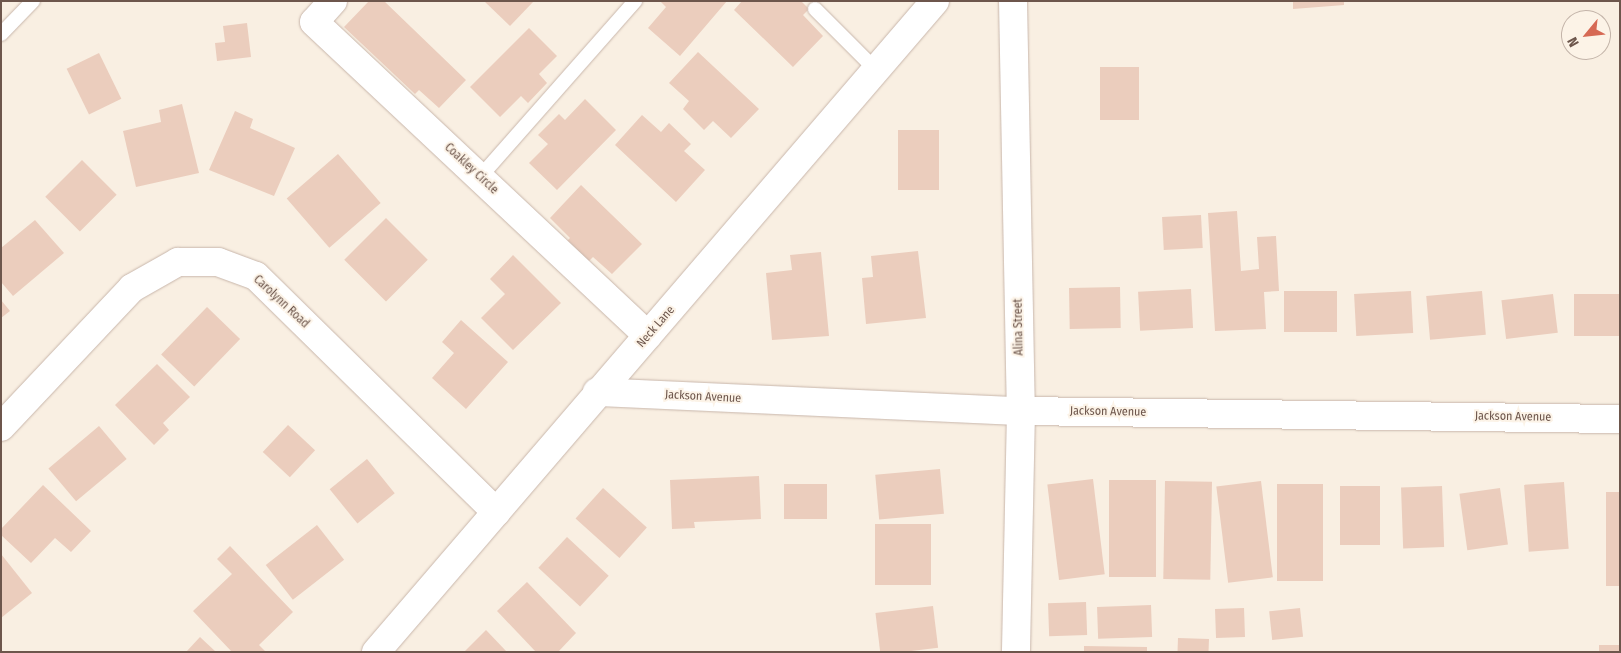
<!DOCTYPE html>
<html>
<head>
<meta charset="utf-8">
<style>
	body { margin:0 }
	#map { position:relative; width:1621px; height:653px; overflow:hidden; background:#f9efe2; font-family:"Fira Sans Condensed",sans-serif }
	div>[style] { position:absolute }
	.building>* { inset:0; background:#ebcdbd; transform-origin:0 0 }
	.roads { filter:drop-shadow(0 0 1px #c8b6ab) drop-shadow(0 0 1px #c8b6ab) }
	.service>* { height:14px; margin:-7px; padding:0 7px; transform-origin:7px; border-radius:7px; background:#fff }
	.minor>* { height:28px; margin:-14px; padding:0 14px; transform-origin:14px; border-radius:14px; background:#fff }
	span { translate:-50% -50%; white-space:nowrap; text-align:center; line-height:1.15; -webkit-text-stroke:4px #fcf3e7; paint-order:stroke }
	.street-label { font-size:12px; color:#6d564c }
	.frame { position:absolute; inset:0; border:2px solid #6d564c; pointer-events:none }
	.north { position:absolute; left:1561px; top:10px; width:50px; height:50px; box-sizing:border-box; background:#fcf3e7; border:1px solid #c3b4a9; border-radius:50%; rotate:242deg; font-size:14px; font-weight:700; line-height:20px; text-align:center; color:#6d564c }
	.north::after { content:''; display:block; margin:auto; width:18px; height:22px; background:#d66954; clip-path:polygon(50% 0,100% 100%,50% 72%,0 100%) }
</style>
</head>
<body>
<div id="map">
	<div class="building">
		<i style="clip-path:polygon(369px 1px,384px 1px,466px 80px,439px 108px,419px 90px,415px 94px,344px 27px)"></i>
		<i style="clip-path:polygon(484px 1px,534px 1px,510px 26px)"></i>
		<i style="clip-path:polygon(660px 1px,727px 1px,680px 56px,648px 28px,666px 7px)"></i>
		<i style="clip-path:polygon(742px 1px,801px 1px,809px 9px,803px 15px,823px 36px,793px 67px,734px 10px)"></i>
		<i style="clip-path:polygon(1293px 1px,1344px 1px,1344px 5px,1293px 9px)"></i>
		<i style="clip-path:polygon(247px 23px,251px 57px,217px 61px,215px 43px,225px 42px,223px 26px)"></i>
		<i style="clip-path:polygon(529px 28px,557px 56px,539px 74px,547px 83px,528px 103px,521px 96px,500px 117px,470px 87px)"></i>
		<i style="clip-path:polygon(698px 52px,759px 109px,731px 138px,713px 121px,704px 130px,683px 109px,689px 101px,669px 83px)"></i>
		<i style="left:99px;top:53px;width:51px;height:36px;rotate:64deg"></i>
		<i style="left:1100px;top:67px;width:39px;height:53px"></i>
		<i style="clip-path:polygon(585px 99px,616px 130px,557px 190px,529px 163px,548px 144px,538px 135px,559px 114px,565px 120px)"></i>
		<i style="clip-path:polygon(182px 104px,199px 173px,136px 187px,123px 131px,161px 122px,159px 110px)"></i>
		<i style="clip-path:polygon(235px 111px,253px 119px,250px 128px,295px 148px,274px 196px,209px 170px)"></i>
		<i style="clip-path:polygon(642px 115px,661px 132px,669px 123px,691px 144px,684px 151px,705px 170px,676px 202px,615px 145px)"></i>
		<i style="left:898px;top:130px;width:41px;height:60px"></i>
		<i style="left:338px;top:154px;width:65px;height:68px;rotate:49deg"></i>
		<i style="left:82px;top:160px;width:49px;height:52px;rotate:45deg"></i>
		<i style="clip-path:polygon(581px 185px,642px 244px,612px 274px,593px 257px,585px 265px,564px 244px,570px 238px,550px 218px)"></i>
		<i style="clip-path:polygon(1237px 211px,1241px 271px,1259px 269px,1257px 237px,1276px 236px,1279px 291px,1264px 292px,1266px 329px,1215px 331px,1208px 213px)"></i>
		<i style="left:1201px;top:215px;width:33px;height:39px;rotate:87deg"></i>
		<i style="left:386px;top:218px;width:59px;height:59px;rotate:45deg"></i>
		<i style="clip-path:polygon(35px 220px,64px 253px,13px 296px,1px 282px,1px 248px)"></i>
		<i style="clip-path:polygon(918px 251px,926px 318px,866px 324px,862px 278px,873px 277px,871px 256px)"></i>
		<i style="clip-path:polygon(821px 252px,829px 336px,772px 340px,766px 273px,792px 270px,790px 255px)"></i>
		<i style="clip-path:polygon(513px 255px,561px 303px,513px 350px,481px 318px,505px 294px,490px 279px)"></i>
		<i style="left:1120px;top:287px;width:41px;height:51px;rotate:89deg"></i>
		<i style="left:1191px;top:289px;width:39px;height:53px;rotate:87deg"></i>
		<i style="left:1337px;top:291px;width:41px;height:53px;rotate:90deg"></i>
		<i style="left:1411px;top:291px;width:42px;height:57px;rotate:87deg"></i>
		<i style="left:1482px;top:291px;width:44px;height:56px;rotate:85deg"></i>
		<i style="left:1553px;top:294px;width:39px;height:52px;rotate:83deg"></i>
		<i style="left:1620px;top:294px;width:42px;height:46px;rotate:90deg"></i>
		<i style="clip-path:polygon(1px 300px,10px 311px,1px 318px)"></i>
		<i style="left:207px;top:307px;width:46px;height:66px;rotate:44deg"></i>
		<i style="clip-path:polygon(461px 320px,508px 362px,466px 409px,432px 378px,454px 353px,442px 342px)"></i>
		<i style="clip-path:polygon(157px 364px,190px 397px,163px 423px,169px 430px,154px 445px,115px 405px)"></i>
		<i style="left:288px;top:425px;width:37px;height:37px;rotate:43deg"></i>
		<i style="left:99px;top:426px;width:43px;height:66px;rotate:50deg"></i>
		<i style="left:367px;top:459px;width:44px;height:48px;rotate:51deg"></i>
		<i style="left:940px;top:469px;width:45px;height:65px;rotate:85deg"></i>
		<i style="clip-path:polygon(759px 476px,761px 519px,694px 522px,695px 528px,672px 529px,670px 480px)"></i>
		<i style="left:1093px;top:479px;width:96px;height:46px;rotate:83deg"></i>
		<i style="left:1109px;top:480px;width:47px;height:97px"></i>
		<i style="left:1165px;top:481px;width:47px;height:98px;rotate:1deg"></i>
		<i style="left:1261px;top:481px;width:97px;height:45px;rotate:83deg"></i>
		<i style="left:1564px;top:482px;width:67px;height:40px;rotate:86deg"></i>
		<i style="left:784px;top:484px;width:43px;height:35px"></i>
		<i style="left:1277px;top:484px;width:46px;height:97px"></i>
		<i style="clip-path:polygon(43px 485px,91px 531px,71px 552px,55px 538px,31px 563px,1px 535px,1px 529px)"></i>
		<i style="left:1340px;top:486px;width:40px;height:59px"></i>
		<i style="left:1442px;top:486px;width:61px;height:41px;rotate:88deg"></i>
		<i style="left:603px;top:488px;width:59px;height:41px;rotate:42deg"></i>
		<i style="left:1500px;top:488px;width:57px;height:41px;rotate:82deg"></i>
		<i style="left:1606px;top:492px;width:14px;height:94px"></i>
		<i style="left:875px;top:524px;width:56px;height:61px"></i>
		<i style="left:317px;top:525px;width:44px;height:65px;rotate:52deg"></i>
		<i style="left:567px;top:537px;width:57px;height:42px;rotate:43deg"></i>
		<i style="clip-path:polygon(230px 546px,293px 612px,259px 645px,266px 652px,232px 652px,193px 611px,232px 574px,217px 559px)"></i>
		<i style="clip-path:polygon(1px 554px,32px 593px,1px 618px)"></i>
		<i style="clip-path:polygon(527px 582px,576px 633px,558px 652px,536px 652px,497px 611px)"></i>
		<i style="left:1086px;top:602px;width:33px;height:38px;rotate:88deg"></i>
		<i style="left:1151px;top:605px;width:32px;height:54px;rotate:88deg"></i>
		<i style="left:933px;top:606px;width:42px;height:58px;rotate:83deg"></i>
		<i style="left:1244px;top:608px;width:29px;height:29px;rotate:88deg"></i>
		<i style="left:1300px;top:608px;width:29px;height:31px;rotate:84deg"></i>
		<i style="clip-path:polygon(486px 630px,507px 652px,464px 652px)"></i>
		<i style="clip-path:polygon(200px 637px,216px 652px,186px 652px)"></i>
		<i style="left:1178px;top:638px;width:31px;height:14px;rotate:2deg"></i>
		<i style="left:1599px;top:645px;width:21px;height:7px"></i>
		<i style="clip-path:polygon(1084px 646px,1147px 647px,1147px 652px,1084px 652px)"></i>
	</div>
	<div class="roads">
		<div class="service">
			<i style="left:815px;top:9px;width:86px;rotate:45deg"></i>
			<i style="left:1px;top:34px;width:46px;rotate:-45.9deg"></i>
			<i style="left:480px;top:177px;width:235px;rotate:-48.6deg"></i>
		</div>
		<div class="minor">
			<i style="left:333px;top:1px;width:28px;rotate:132deg"></i>
			<i style="left:314px;top:22px;width:458px;rotate:43.2deg"></i>
			<i style="left:1013px;top:1px;width:410px;rotate:88.9deg"></i>
			<i style="left:1021px;top:411px;width:241px;rotate:91.2deg"></i>
			<i style="left:597px;top:392px;width:424px;rotate:2.6deg"></i>
			<i style="left:1021px;top:411px;width:599px;rotate:0.77deg"></i>
			<i style="left:1px;top:427px;width:191px;rotate:-46.7deg"></i>
			<i style="left:132px;top:288px;width:53px;rotate:-29.5deg"></i>
			<i style="left:178px;top:262px;width:40px"></i>
			<i style="left:218px;top:262px;width:40px;rotate:20.2deg"></i>
			<i style="left:256px;top:276px;width:337px;rotate:44.5deg"></i>
			<i style="left:376px;top:652px;width:858px;rotate:-49.35deg"></i>
		</div>
	</div>
	<div class="street-label">
		<span style="left:471px;top:169px;rotate:43deg">Coakley Circle</span>
		<span style="left:281px;top:302px;rotate:43deg">Carolynn Road</span>
		<span style="left:656px;top:327px;rotate:-49deg">Neck Lane</span>
		<span style="left:1019px;top:327px;rotate:-91deg">Alina Street</span>
		<span style="left:703px;top:397px;rotate:3deg">Jackson Avenue</span>
		<span style="left:1108px;top:412px;rotate:1deg">Jackson Avenue</span>
		<span style="left:1513px;top:417px;rotate:1deg">Jackson Avenue</span>
	</div>
	<div class="frame"></div>
	<div class="north">N</div>
</div>
</body>
</html>
